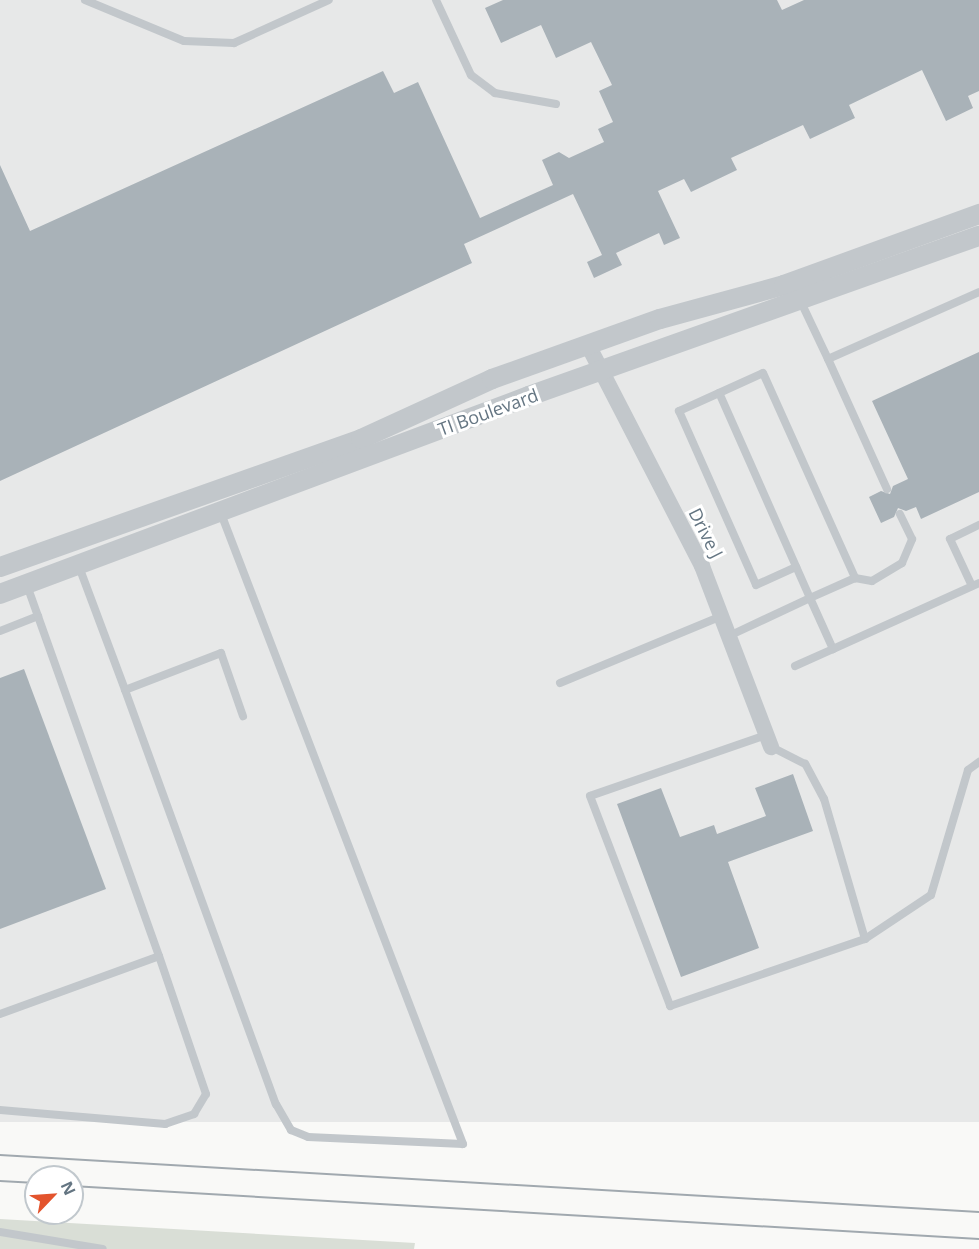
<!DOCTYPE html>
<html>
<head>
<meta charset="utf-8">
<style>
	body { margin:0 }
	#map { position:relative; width:979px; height:1249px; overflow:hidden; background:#f9f9f7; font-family:"Open Sans",sans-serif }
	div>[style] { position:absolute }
	.built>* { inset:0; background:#e7e8e8; transform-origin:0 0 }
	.green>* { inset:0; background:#d9ded6 }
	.building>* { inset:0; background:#a9b2b8 }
	.service>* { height:8px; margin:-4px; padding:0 4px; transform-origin:4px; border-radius:4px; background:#c2c7cb }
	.minor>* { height:16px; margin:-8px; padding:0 8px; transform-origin:8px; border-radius:8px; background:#c2c7cb }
	.tertiary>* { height:20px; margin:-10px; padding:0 10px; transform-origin:10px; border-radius:10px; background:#c2c7cb }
	.tram>* { height:1.5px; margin:-0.75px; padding:0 0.75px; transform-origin:0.75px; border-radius:0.75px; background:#a1a9af }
	span { translate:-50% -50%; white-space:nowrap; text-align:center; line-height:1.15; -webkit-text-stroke:6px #fff; paint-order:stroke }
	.street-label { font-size:18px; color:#647582 }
	.north { position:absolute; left:24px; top:1165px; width:60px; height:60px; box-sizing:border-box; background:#fff; border:2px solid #c1c8cd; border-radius:50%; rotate:65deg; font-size:16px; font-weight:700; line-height:24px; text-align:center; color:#647582 }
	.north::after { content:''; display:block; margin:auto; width:21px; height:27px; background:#e3542d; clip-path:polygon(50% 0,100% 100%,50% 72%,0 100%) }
</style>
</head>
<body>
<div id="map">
	<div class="built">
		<i style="left:0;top:0;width:979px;height:1122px"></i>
	</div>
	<div class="green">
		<i style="clip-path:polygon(0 1219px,415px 1243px,414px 1249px,0 1249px)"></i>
	</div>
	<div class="building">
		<i style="clip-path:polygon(503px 0,777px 0,782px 10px,804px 0,979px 0,979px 91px,968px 96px,973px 108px,946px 121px,922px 70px,849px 105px,855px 118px,810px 139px,803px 125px,731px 158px,737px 170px,691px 192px,684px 179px,658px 191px,680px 238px,664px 245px,659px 233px,616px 253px,622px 265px,594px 278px,587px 262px,602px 255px,573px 194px,464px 244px,472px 263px,0 481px,0 165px,30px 231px,383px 71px,394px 93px,418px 82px,480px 218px,553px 185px,542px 160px,559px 152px,569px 158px,604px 142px,598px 129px,613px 122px,599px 91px,612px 85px,591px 42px,556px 58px,541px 25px,501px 43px,485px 8px)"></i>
		<i style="clip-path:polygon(979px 352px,979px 492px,921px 519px,916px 507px,906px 511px,898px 508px,894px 517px,881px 523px,869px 497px,881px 491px,890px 494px,893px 486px,908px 479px,872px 401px)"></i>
		<i style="clip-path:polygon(24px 669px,106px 889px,0 929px,0 678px)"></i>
		<i style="clip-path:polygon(793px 774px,813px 831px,728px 862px,759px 948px,681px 977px,617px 804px,661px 788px,680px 837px,714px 825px,717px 834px,766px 816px,755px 788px)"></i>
	</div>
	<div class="service">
		<i style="left:85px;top:0;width:107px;rotate:22.5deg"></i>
		<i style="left:184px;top:41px;width:50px;rotate:2.3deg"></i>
		<i style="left:234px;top:43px;width:104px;rotate:-24.4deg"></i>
		<i style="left:436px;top:0;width:83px;rotate:65deg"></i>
		<i style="left:471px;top:75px;width:30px;rotate:37deg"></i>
		<i style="left:495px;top:93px;width:62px;rotate:10.2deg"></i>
		<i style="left:800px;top:300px;width:65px;rotate:64.6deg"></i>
		<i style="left:828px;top:359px;width:165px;rotate:-23.9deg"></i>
		<i style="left:828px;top:359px;width:143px;rotate:65.6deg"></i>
		<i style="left:719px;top:393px;width:44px;rotate:155.8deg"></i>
		<i style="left:679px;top:411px;width:190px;rotate:66.1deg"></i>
		<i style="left:756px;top:585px;width:44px;rotate:-24.2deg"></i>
		<i style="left:78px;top:564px;width:134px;rotate:69.5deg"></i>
		<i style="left:125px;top:690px;width:103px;rotate:-21.1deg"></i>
		<i style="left:221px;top:653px;width:67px;rotate:70.8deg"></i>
		<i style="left:855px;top:578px;width:17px;rotate:10deg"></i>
		<i style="left:872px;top:581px;width:35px;rotate:-31deg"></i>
		<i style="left:902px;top:563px;width:26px;rotate:-67deg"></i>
		<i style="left:912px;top:539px;width:28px;rotate:-116deg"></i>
		<i style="left:972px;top:586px;width:52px;rotate:-115.1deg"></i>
		<i style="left:950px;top:539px;width:32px;rotate:-26deg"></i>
		<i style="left:0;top:631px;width:41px;rotate:-21.5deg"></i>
		<i style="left:731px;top:635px;width:87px;rotate:-25.1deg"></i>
		<i style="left:810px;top:598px;width:224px;rotate:-113.9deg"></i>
		<i style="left:719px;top:393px;width:48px;rotate:-24.4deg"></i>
		<i style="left:763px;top:373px;width:225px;rotate:65.8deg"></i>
		<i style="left:855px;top:578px;width:49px;rotate:156deg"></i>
		<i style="left:810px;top:598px;width:56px;rotate:65.7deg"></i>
		<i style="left:833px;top:649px;width:160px;rotate:-24.3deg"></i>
		<i style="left:795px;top:666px;width:42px;rotate:-24.1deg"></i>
		<i style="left:560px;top:683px;width:175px;rotate:-22.5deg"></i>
		<i style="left:125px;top:690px;width:441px;rotate:70deg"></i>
		<i style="left:276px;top:1104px;width:30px;rotate:60deg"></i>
		<i style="left:291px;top:1130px;width:18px;rotate:22deg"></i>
		<i style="left:308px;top:1137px;width:155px;rotate:2.6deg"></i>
		<i style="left:463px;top:1144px;width:678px;rotate:-111deg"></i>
		<i style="left:766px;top:735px;width:186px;rotate:160.9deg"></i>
		<i style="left:590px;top:796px;width:225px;rotate:69.1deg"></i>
		<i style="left:670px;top:1006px;width:206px;rotate:-19deg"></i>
		<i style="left:865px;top:939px;width:146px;rotate:-106.3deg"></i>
		<i style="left:824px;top:799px;width:40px;rotate:-118deg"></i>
		<i style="left:805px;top:764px;width:38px;rotate:-153deg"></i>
		<i style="left:865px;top:939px;width:79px;rotate:-33.7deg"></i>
		<i style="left:931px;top:895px;width:130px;rotate:-73.5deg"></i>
		<i style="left:968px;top:770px;width:14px;rotate:-36deg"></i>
		<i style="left:0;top:1014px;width:169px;rotate:-20deg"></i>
		<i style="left:159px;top:956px;width:394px;rotate:-109.6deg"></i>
		<i style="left:0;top:1110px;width:166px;rotate:4.8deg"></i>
		<i style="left:165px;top:1124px;width:31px;rotate:-19deg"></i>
		<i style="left:194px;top:1114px;width:23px;rotate:-59deg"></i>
		<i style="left:206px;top:1094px;width:146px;rotate:-108.8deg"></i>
		<i style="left:0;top:1232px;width:104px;rotate:9.4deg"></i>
	</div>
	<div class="minor">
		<i style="left:588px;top:345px;width:249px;rotate:62.7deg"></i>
		<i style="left:702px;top:566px;width:194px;rotate:69.1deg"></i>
	</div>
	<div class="tertiary">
		<i style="left:0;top:567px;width:383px;rotate:-19.5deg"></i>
		<i style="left:361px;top:439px;width:144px;rotate:-24.6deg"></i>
		<i style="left:492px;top:379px;width:178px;rotate:-19.7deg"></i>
		<i style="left:660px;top:319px;width:129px;rotate:-15.3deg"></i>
		<i style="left:784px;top:285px;width:208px;rotate:-20deg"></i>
		<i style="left:0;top:594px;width:565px;rotate:-20.52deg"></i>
		<i style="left:529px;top:396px;width:478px;rotate:-19.6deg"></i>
	</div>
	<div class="tram">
		<i style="left:0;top:1155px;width:981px;rotate:3.33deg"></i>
		<i style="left:0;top:1181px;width:36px;rotate:3deg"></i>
		<i style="left:72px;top:1186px;width:909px;rotate:3.34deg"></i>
	</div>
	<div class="street-label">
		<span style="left:488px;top:412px;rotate:-20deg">TI Boulevard</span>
		<span style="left:706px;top:533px;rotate:63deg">Drive J</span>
	</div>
	<div class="north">N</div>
</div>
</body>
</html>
